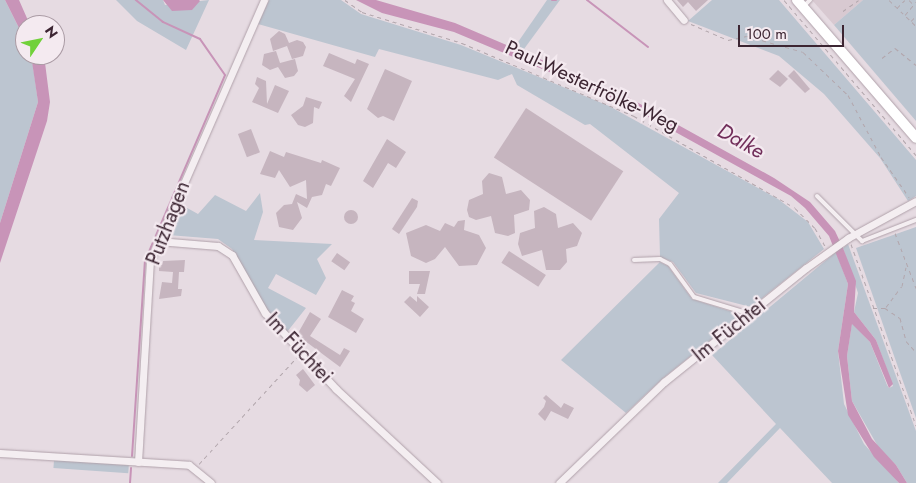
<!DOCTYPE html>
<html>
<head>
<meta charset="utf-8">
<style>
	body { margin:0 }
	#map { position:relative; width:916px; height:483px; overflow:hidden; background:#e6dbe2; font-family:Jost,sans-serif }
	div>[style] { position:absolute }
	.built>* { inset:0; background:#d8c9d1 }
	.green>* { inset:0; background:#bcc5d0; transform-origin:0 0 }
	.water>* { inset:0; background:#c894b8 }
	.stream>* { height:2px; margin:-1px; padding:0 1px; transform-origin:1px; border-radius:1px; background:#c894b8 }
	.building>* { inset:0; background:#c6b5bf; transform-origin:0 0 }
	.round { border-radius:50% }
	.path>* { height:1px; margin-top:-0.5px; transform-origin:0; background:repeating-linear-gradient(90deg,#b2a6ac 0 4px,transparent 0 8px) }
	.roads { filter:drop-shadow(0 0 1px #b0a1aa) drop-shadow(0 0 1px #b0a1aa) }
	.service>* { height:4px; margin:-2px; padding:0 2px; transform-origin:2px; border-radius:2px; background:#f4eef1 }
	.minor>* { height:7px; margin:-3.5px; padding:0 3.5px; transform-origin:3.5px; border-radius:3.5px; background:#f4eef1 }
	.secondary>* { height:10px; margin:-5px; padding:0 5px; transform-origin:5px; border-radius:5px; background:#fff }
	span { translate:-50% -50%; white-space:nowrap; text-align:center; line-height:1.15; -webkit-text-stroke:4.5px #f4eaf0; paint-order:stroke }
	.street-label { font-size:20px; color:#3c2532 }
	.water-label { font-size:21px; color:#712e5a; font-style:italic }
	.north { position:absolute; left:15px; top:15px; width:50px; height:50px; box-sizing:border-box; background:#f4eaf0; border:1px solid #aa9ba4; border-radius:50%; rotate:56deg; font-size:14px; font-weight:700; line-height:20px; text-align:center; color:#3c2532 }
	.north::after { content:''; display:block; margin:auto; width:18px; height:22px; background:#71d13a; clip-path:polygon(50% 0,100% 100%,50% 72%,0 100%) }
	.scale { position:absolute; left:738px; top:25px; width:106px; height:22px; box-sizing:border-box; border:2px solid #3c2532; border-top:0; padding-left:6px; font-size:15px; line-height:18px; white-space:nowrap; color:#3c2532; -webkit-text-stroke:4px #f4eaf0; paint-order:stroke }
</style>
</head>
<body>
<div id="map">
	<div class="built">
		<i style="clip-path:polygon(812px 0,863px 0,834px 25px)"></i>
	</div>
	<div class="green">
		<i style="clip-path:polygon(0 0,5px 0,25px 40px,25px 55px,31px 55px,32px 59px,38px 102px,0 223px)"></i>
		<i style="clip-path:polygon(116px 0,163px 0,165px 5px,209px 0,186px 50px,137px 21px)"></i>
		<i style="clip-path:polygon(269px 0,341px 0,361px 14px,461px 45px,609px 106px,778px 199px,808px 222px,824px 249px,751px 307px,696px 293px,673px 262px,660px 257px,659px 219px,679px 193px,590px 124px,585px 125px,517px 85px,512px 74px,498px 80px,379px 49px,375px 57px,258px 24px)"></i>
		<i style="clip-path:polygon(547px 0,560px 0,524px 49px,516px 45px)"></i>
		<i style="clip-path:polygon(712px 0,779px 0,916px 160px,916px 196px,908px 201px,880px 158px,824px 94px,779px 56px,688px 21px)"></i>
		<i style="clip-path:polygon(863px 0,916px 0,916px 121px,834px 25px)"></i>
		<i style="clip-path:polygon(260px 193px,263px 212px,254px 240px,332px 244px,317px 259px,326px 278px,316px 295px,276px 274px,268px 288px,306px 308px,287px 332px,267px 311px,232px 249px,218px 239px,168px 235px,180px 204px,198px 214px,215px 195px,246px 211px)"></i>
		<i style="clip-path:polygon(916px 227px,916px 418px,856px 248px)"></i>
		<i style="clip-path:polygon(848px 244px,916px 431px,916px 483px,907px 483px,896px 465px,880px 450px,852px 401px,847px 356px,852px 323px,870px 342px,887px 385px,889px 388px,893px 386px,876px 340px,854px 312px,858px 293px,843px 248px)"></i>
		<i style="clip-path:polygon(836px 252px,848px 284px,838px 351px,844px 404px,864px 444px,899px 483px,832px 483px,780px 428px,727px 483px,718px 483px,776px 424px,712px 355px)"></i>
		<i style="clip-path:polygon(660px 262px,668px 266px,692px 299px,742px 315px,662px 379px,626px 413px,561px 360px)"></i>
		<i style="left:54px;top:460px;width:75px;height:8px;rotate:4deg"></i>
	</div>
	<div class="water">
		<i style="clip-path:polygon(5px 0,19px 0,30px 25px,25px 25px,25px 40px)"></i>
		<i style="clip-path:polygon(163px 0,199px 0,200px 1px,192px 10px,172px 11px)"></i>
		<i style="clip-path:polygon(356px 0,376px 0,455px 23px,624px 95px,774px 178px,810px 202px,835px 231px,843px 248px,856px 281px,854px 312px,876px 340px,893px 384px,889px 388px,870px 342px,852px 324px,847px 356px,852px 401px,872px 439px,896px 465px,907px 483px,899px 483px,874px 457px,848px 415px,838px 351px,848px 284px,829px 236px,805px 208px,791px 196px,621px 102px,454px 32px,382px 13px)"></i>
		<i style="clip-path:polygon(31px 55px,44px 55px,50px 102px,47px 121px,0 263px,0 223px,38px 102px)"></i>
	</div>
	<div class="stream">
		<i style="left:552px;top:0;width:4px"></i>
		<i style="left:587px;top:0;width:77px;rotate:37.6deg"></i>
		<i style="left:132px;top:456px;width:195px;rotate:-86.2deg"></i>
		<i style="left:145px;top:261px;width:202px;rotate:-66.7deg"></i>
		<i style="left:225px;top:75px;width:44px;rotate:-124.8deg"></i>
		<i style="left:200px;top:39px;width:41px;rotate:-155.3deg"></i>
		<i style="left:163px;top:22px;width:35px;rotate:-141deg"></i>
		<i style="left:130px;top:483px;width:15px;rotate:-86deg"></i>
	</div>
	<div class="building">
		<i style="clip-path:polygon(677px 0,708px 0,696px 11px,688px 2px,683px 7px)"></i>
		<i style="clip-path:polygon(279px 31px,285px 34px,289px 43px,297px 40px,303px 42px,306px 47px,303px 56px,292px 59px,287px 46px,273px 51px,270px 39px)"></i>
		<i style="clip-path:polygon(276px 51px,280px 63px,295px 59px,298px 71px,294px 76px,285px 78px,278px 67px,270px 70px,262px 65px,264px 54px)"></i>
		<i style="clip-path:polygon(329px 53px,355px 64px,357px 59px,369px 64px,351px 102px,344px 96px,355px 79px,323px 66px)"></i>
		<i style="clip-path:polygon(385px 69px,412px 81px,394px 121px,383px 116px,378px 118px,367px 109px)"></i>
		<i style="clip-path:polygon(778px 70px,788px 79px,780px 87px,769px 79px)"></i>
		<i style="clip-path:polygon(794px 70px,810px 89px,805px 93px,788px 76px)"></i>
		<i style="clip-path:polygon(257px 77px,266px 81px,267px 104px,275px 85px,289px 91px,278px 113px,252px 102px,259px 88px,255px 84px)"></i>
		<i style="clip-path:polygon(306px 97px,322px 102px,319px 109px,314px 107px,313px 123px,305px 127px,298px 125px,291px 115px,303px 106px)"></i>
		<i style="left:526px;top:108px;width:116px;height:59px;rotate:33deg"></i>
		<i style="left:251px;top:129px;width:25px;height:14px;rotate:69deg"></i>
		<i style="clip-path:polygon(387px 139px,406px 152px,396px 168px,388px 163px,373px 188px,363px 181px)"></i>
		<i style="clip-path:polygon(270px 151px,284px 157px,286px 152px,321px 163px,322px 160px,340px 168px,331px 186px,326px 184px,322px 195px,312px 197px,307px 208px,297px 202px,302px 218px,293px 230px,279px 227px,276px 213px,284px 205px,292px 204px,296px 194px,307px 199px,306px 180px,290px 187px,279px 170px,275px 178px,260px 174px)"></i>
		<i style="clip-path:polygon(489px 173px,502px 177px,506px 194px,521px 190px,530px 200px,529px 210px,514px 215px,515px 233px,508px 236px,495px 233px,491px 216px,476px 220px,469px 217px,467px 210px,469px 200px,483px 194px,482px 181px)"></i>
		<i style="clip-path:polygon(412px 198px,418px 201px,417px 207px,399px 234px,392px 229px)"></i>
		<i style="clip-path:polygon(544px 207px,556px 214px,558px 228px,573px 223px,582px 233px,577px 246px,566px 249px,567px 262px,560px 270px,546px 270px,542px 250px,522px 256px,518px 244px,520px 233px,535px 228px,534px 211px)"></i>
		<i class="round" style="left:344px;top:210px;width:14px;height:14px"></i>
		<i style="clip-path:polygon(465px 220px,464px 230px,479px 235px,486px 248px,477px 265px,459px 266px,445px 247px,435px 259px,426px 263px,411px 256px,406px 233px,426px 225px,440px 231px,445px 223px,454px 227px,458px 221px)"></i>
		<i style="left:509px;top:251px;width:44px;height:14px;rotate:33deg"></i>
		<i style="left:337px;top:253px;width:16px;height:10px;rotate:35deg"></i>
		<i style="clip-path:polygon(185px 260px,184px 272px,179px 272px,178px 289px,182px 289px,181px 296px,159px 299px,162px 282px,172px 283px,173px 272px,159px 271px,159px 265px,162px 265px,163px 261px)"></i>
		<i style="clip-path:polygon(409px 271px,430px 271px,425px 294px,417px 294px,420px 284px,409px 284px)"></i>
		<i style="clip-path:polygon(342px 290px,354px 296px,351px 301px,355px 303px,351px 311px,364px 319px,356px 333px,328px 317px)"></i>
		<i style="clip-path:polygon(410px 296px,417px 302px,417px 296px,429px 307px,420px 317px,404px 302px)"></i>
		<i style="clip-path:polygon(310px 312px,321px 319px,310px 336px,340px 355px,344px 348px,350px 351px,340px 367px,297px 335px)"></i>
		<i style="clip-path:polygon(303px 369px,315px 385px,307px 392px,299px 385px,300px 380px,296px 375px)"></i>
		<i style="clip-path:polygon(546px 395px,561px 408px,564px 403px,574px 408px,568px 419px,551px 411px,545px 421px,538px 414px,544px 407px,546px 401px,543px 398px)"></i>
	</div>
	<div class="path">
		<i style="left:345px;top:0;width:21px;rotate:35deg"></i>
		<i style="left:362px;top:12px;width:105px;rotate:17.2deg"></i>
		<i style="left:462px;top:43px;width:187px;rotate:23deg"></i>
		<i style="left:634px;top:116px;width:185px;rotate:29.7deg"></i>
		<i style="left:795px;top:208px;width:28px;rotate:45deg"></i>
		<i style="left:815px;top:228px;width:21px;rotate:61deg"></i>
		<i style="left:784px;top:0;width:204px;rotate:49.6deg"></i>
		<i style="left:889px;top:0;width:37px;rotate:44deg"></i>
		<i style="left:909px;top:0;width:6px;rotate:45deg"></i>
		<i style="left:897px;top:8px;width:11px;rotate:-45deg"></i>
		<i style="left:843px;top:11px;width:19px;rotate:-35deg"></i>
		<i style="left:905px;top:15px;width:17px;rotate:-50deg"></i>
		<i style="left:911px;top:21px;width:7px;rotate:-45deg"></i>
		<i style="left:691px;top:24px;width:40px;rotate:23.4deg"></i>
		<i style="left:728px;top:40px;width:19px;rotate:-12deg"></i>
		<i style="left:747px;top:36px;width:58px;rotate:15.9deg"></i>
		<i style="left:803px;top:52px;width:62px;rotate:43.7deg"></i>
		<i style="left:848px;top:95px;width:70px;rotate:62deg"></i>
		<i style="left:881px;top:157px;width:49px;rotate:55deg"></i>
		<i style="left:882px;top:58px;width:16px;rotate:-38deg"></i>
		<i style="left:895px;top:48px;width:27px;rotate:39deg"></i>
		<i style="left:895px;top:233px;width:59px;rotate:69.1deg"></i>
		<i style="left:851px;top:244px;width:193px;rotate:70.3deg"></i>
		<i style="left:886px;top:307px;width:26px;rotate:-53deg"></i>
		<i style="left:902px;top:286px;width:19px;rotate:-78deg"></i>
		<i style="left:873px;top:308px;width:12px"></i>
		<i style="left:885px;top:308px;width:18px;rotate:34deg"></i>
		<i style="left:900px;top:318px;width:24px;rotate:75deg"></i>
		<i style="left:906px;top:341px;width:15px;rotate:48deg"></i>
		<i style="left:199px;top:464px;width:144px;rotate:-47.5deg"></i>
	</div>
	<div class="roads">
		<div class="service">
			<i style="left:803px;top:7px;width:10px;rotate:-45deg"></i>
			<i style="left:817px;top:196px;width:64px;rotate:45deg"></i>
			<i style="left:862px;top:241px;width:58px;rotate:-21.3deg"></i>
			<i style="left:634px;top:260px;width:26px;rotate:-2deg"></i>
			<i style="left:660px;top:259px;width:11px;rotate:27deg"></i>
			<i style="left:670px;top:264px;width:41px;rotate:54deg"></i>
			<i style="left:694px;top:297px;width:59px;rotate:16.9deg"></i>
		</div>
		<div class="minor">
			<i style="left:667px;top:0;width:26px;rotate:50deg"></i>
			<i style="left:158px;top:241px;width:60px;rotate:4.8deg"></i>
			<i style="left:218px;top:246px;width:17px;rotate:33deg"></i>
			<i style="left:232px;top:255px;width:67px;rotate:60.4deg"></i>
			<i style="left:265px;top:313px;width:104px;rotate:46.9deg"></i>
			<i style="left:336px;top:389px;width:138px;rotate:42.9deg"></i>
			<i style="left:0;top:453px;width:189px;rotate:3.6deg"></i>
			<i style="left:189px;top:465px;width:28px;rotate:39deg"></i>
			<i style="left:138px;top:462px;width:201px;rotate:-86.6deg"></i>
			<i style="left:150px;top:261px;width:285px;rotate:-66.4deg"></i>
			<i style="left:559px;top:483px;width:146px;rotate:-43.9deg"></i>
			<i style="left:664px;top:382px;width:182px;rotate:-38.8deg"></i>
			<i style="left:806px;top:268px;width:52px;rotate:-35.5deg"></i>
			<i style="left:848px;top:238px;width:77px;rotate:-28.6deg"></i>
		</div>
		<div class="secondary">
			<i style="left:797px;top:0;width:182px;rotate:49.2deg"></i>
		</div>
	</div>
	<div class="street-label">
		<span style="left:592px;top:86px;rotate:25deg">Paul-Westerfrölke-Weg</span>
		<span style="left:168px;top:223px;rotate:-69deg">Putzhagen</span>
		<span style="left:729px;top:330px;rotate:-39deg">Im Füchtei</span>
		<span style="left:299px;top:348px;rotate:47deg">Im Füchtei</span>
	</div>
	<div class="water-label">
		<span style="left:741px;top:141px;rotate:29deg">Dalke</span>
	</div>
	<div class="north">N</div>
	<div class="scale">100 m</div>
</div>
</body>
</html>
